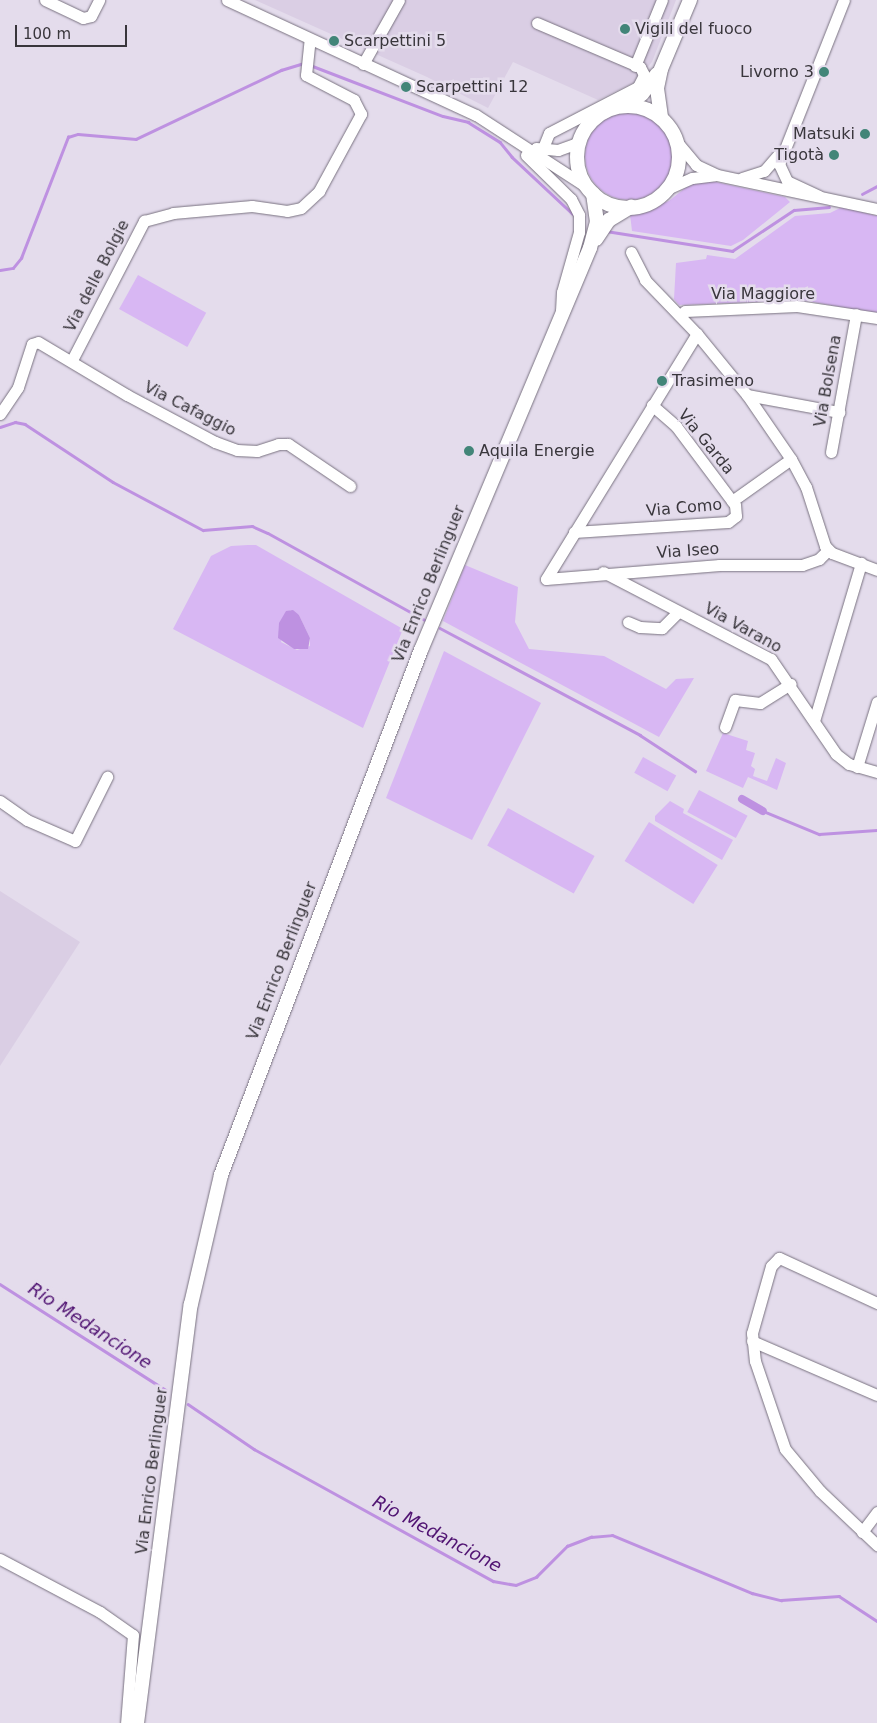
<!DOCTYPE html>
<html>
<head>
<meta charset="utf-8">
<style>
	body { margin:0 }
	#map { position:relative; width:877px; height:1723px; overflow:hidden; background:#e4dcec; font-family:"DejaVu Sans",sans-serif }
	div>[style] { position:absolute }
	.built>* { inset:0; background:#dacee4 }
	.green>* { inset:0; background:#d8b7f3; transform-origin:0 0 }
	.round { border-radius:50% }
	.water>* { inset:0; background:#be91e1 }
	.stream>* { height:2.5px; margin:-1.25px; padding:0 1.25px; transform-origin:1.25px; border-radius:1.25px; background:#be91e1 }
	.canal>* { height:8px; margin:-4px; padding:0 4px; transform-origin:4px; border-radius:4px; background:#be91e1 }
	.roads { filter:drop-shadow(0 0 1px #797280) drop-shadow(0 0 1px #797280) }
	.minor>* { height:11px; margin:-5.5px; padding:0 5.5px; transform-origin:5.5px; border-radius:5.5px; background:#fff }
	.major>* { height:14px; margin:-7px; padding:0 7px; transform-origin:7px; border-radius:7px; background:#fff }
	.major>.ring { margin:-7px; padding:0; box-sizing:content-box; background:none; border:14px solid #fff; border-radius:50% }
	.dots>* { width:14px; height:14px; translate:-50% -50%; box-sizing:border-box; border:2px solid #e4dcec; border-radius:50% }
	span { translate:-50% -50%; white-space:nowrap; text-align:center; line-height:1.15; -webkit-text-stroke:5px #e4dcec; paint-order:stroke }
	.poi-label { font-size:16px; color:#39363c }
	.left { translate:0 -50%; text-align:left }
	.right { translate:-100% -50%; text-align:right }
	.street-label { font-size:16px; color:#39363c }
	.water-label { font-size:18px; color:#501372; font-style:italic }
	.scale { position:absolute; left:15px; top:25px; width:112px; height:22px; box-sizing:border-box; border:2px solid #39363c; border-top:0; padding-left:6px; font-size:15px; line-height:18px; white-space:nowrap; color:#39363c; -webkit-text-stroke:4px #e4dcec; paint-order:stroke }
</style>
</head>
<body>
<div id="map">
	<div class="built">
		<i style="clip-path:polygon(255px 0,676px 0,652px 62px,635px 82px,598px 100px,513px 62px,488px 108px,427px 77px)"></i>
		<i style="clip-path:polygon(0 891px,80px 942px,0 1066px)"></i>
	</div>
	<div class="green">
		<i class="round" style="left:585px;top:112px;width:88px;height:88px"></i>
		<i style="clip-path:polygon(711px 181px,785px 197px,790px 202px,743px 240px,731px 246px,632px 231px,630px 214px,669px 201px,690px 184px)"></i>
		<i style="clip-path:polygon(842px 207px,877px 216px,877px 314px,803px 300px,679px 305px,674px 299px,676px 263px,706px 259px,707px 255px,735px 259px,795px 216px,830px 213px)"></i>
		<i style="left:138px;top:275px;width:78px;height:39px;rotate:29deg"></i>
		<i style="clip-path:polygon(evenodd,248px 545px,256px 545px,403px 629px,363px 728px,173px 629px,211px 556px,231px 546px,248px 545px,290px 610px,299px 615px,310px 638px,310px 646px,297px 650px,281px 642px,290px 610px)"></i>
		<i style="clip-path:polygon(465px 565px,518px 587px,515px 622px,529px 649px,604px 656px,666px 689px,676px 679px,694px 678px,659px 737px,443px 621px)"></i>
		<i style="clip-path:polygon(444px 651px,541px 703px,472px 840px,386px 798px)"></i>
		<i style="clip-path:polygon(723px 733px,748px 741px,746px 750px,755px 753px,751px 766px,755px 769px,753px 776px,767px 781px,776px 758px,786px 763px,777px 790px,748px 777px,743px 788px,706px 771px)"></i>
		<i style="left:643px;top:757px;width:38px;height:18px;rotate:29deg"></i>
		<i style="left:699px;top:790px;width:55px;height:25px;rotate:28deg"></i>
		<i style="clip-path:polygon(670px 801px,684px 809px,683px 813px,733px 840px,722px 860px,655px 821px,655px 816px)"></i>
		<i style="left:508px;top:808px;width:99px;height:43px;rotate:29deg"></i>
		<i style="left:649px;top:822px;width:81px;height:46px;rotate:32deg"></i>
	</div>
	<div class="water">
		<i style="clip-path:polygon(286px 611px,293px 610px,299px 615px,310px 638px,308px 649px,294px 649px,278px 638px,279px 623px)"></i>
	</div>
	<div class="stream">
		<i style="left:310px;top:65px;width:142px;rotate:21deg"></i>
		<i style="left:443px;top:116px;width:26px;rotate:13deg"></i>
		<i style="left:468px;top:122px;width:38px;rotate:32deg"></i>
		<i style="left:500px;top:142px;width:19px;rotate:51deg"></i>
		<i style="left:512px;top:157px;width:83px;rotate:43.1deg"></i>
		<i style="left:862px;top:194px;width:17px;rotate:-28deg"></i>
		<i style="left:606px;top:231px;width:128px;rotate:9deg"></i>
		<i style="left:732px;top:251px;width:74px;rotate:-33.5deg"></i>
		<i style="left:794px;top:210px;width:35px;rotate:-5deg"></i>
		<i style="left:0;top:270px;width:13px;rotate:-9deg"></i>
		<i style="left:13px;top:268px;width:13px;rotate:-51deg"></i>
		<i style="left:21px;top:258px;width:130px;rotate:-68.8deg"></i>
		<i style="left:68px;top:137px;width:10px;rotate:-17deg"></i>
		<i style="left:78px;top:134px;width:58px;rotate:4.9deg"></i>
		<i style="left:136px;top:139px;width:161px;rotate:-25.4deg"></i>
		<i style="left:281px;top:70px;width:21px;rotate:-17deg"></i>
		<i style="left:0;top:427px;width:16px;rotate:-18deg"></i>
		<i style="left:15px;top:422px;width:10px;rotate:11deg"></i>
		<i style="left:25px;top:424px;width:105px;rotate:33.4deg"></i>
		<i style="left:113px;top:482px;width:102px;rotate:28.1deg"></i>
		<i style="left:203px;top:530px;width:49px;rotate:-4.7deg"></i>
		<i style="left:252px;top:526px;width:17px;rotate:24deg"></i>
		<i style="left:268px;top:533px;width:179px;rotate:29deg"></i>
		<i style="left:440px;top:628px;width:227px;rotate:28.1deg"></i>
		<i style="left:640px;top:735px;width:66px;rotate:33.2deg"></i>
		<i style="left:763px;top:811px;width:61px;rotate:22.3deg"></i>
		<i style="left:819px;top:834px;width:58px;rotate:-3.9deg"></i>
		<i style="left:0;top:1284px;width:197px;rotate:32.6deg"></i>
		<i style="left:188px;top:1404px;width:80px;rotate:34.3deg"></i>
		<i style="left:254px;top:1449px;width:273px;rotate:28.9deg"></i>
		<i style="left:493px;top:1581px;width:23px;rotate:10deg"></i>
		<i style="left:516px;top:1585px;width:22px;rotate:-22deg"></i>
		<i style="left:536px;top:1577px;width:44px;rotate:-45deg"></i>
		<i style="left:567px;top:1546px;width:26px;rotate:-21deg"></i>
		<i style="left:591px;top:1537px;width:21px;rotate:-5deg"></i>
		<i style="left:612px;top:1535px;width:152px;rotate:22.5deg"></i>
		<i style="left:752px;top:1593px;width:30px;rotate:14deg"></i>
		<i style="left:781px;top:1600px;width:58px;rotate:-3.9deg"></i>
		<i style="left:839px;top:1596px;width:45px;rotate:33.3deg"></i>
	</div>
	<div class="canal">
		<i style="left:742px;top:799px;width:24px;rotate:30deg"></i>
	</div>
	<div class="roads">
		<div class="minor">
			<i style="left:45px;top:0;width:42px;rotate:25.3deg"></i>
			<i style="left:83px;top:18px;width:8px;rotate:-14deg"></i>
			<i style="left:91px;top:16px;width:18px;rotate:-63deg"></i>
			<i style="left:227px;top:0;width:274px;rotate:24.8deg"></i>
			<i style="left:476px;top:115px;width:136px;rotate:33deg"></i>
			<i style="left:537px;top:23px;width:112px;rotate:23.1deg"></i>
			<i style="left:640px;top:67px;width:9px;rotate:63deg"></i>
			<i style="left:644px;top:75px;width:13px;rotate:117deg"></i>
			<i style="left:638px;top:87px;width:100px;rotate:152.7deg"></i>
			<i style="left:549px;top:133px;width:18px;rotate:112deg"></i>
			<i style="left:363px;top:64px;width:73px;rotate:-60.6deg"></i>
			<i style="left:635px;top:66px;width:71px;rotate:-67.8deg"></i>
			<i style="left:677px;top:142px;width:30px;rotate:50deg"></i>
			<i style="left:696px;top:165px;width:23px;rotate:25deg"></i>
			<i style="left:717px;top:175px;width:164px;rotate:12deg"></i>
			<i style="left:536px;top:148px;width:22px;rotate:5deg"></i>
			<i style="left:558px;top:150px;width:23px;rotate:-20deg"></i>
			<i style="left:526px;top:155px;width:63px;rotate:44.4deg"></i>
			<i style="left:571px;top:199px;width:18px;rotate:63deg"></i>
			<i style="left:579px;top:215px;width:17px;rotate:90deg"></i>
			<i style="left:579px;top:232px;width:62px;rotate:105.8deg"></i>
			<i style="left:562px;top:292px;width:21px;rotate:93deg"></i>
			<i style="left:742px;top:178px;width:23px;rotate:-18deg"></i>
			<i style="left:764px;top:171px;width:23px;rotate:-49deg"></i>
			<i style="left:667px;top:189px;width:27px;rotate:-24deg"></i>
			<i style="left:692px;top:178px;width:23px;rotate:-7deg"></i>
			<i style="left:819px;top:196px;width:35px;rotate:-155deg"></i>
			<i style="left:787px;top:181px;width:19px;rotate:-115deg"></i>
			<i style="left:779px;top:164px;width:176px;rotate:-68.4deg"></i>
			<i style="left:631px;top:252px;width:31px;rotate:63deg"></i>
			<i style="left:645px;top:280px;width:75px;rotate:46.1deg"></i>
			<i style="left:697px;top:334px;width:79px;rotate:50.7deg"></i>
			<i style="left:747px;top:395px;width:78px;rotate:55.5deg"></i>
			<i style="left:791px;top:459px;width:32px;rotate:62deg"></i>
			<i style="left:806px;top:487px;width:62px;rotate:72.1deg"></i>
			<i style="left:825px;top:546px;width:10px;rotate:45deg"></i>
			<i style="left:832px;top:553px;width:48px;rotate:20.7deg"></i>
			<i style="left:680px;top:315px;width:6px;rotate:-39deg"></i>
			<i style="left:685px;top:311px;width:112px;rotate:-2.6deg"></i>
			<i style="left:797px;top:306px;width:81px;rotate:8.5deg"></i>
			<i style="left:72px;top:360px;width:157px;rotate:-62.6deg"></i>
			<i style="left:144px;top:221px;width:30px;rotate:-15deg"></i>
			<i style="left:173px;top:213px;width:79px;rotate:-5.1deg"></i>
			<i style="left:252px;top:206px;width:35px;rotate:8deg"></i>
			<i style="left:287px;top:211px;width:14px;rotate:-12deg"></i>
			<i style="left:301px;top:208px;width:25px;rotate:-43deg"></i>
			<i style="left:319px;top:191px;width:88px;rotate:-61.4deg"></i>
			<i style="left:361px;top:114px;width:16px;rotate:-117deg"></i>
			<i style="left:354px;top:100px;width:54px;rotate:-152.5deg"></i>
			<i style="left:306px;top:75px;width:36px;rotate:-84deg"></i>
			<i style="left:747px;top:395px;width:94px;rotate:10.5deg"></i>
			<i style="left:0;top:414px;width:32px;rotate:-56deg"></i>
			<i style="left:18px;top:387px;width:45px;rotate:-72deg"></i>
			<i style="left:32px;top:344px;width:6px;rotate:-18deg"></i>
			<i style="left:38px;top:342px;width:104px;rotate:30.8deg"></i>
			<i style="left:127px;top:395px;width:100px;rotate:28.1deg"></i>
			<i style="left:215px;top:442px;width:23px;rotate:20deg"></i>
			<i style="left:237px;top:450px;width:20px;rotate:3deg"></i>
			<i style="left:257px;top:451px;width:22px;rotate:-18deg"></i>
			<i style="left:278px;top:444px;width:10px"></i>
			<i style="left:288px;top:444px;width:75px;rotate:34.1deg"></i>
			<i style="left:831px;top:452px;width:140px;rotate:-79.7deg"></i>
			<i style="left:732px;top:501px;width:72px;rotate:-35.4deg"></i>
			<i style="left:574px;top:532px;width:154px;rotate:-3.7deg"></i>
			<i style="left:728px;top:522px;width:10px;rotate:-37deg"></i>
			<i style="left:736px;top:516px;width:11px;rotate:-95deg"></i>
			<i style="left:735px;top:505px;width:99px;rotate:-126.8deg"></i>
			<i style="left:676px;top:426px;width:32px;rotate:-139deg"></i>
			<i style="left:603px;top:572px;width:189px;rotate:27.4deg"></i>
			<i style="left:771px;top:659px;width:115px;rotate:55.6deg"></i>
			<i style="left:836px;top:754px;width:16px;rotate:38deg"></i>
			<i style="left:849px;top:764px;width:29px;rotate:16deg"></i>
			<i style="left:546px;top:579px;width:288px;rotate:-58.4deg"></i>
			<i style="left:546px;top:579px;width:174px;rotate:-4.6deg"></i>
			<i style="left:719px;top:565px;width:83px"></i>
			<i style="left:802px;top:565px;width:18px;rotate:-19deg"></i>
			<i style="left:819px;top:559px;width:13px;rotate:-45deg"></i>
			<i style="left:628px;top:622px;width:13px;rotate:23deg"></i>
			<i style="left:640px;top:627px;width:22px;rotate:3deg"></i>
			<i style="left:662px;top:628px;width:23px;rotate:-45deg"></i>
			<i style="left:814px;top:721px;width:165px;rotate:-73.4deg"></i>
			<i style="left:725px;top:727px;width:29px;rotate:-70deg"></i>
			<i style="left:735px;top:700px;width:25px;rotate:7deg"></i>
			<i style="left:760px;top:703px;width:36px;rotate:-32deg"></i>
			<i style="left:857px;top:767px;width:68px;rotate:-72.9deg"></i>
			<i style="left:0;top:801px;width:33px;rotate:35deg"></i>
			<i style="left:27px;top:820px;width:52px;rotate:23.6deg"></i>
			<i style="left:75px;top:841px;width:72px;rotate:-63.4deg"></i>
			<i style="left:877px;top:1303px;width:108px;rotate:-155.3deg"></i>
			<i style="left:779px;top:1258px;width:11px;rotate:135deg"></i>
			<i style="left:771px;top:1266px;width:70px;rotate:105.8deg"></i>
			<i style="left:752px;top:1333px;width:28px;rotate:84deg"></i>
			<i style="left:755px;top:1361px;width:93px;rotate:71.2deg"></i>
			<i style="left:785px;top:1449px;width:55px;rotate:50.2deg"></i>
			<i style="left:820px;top:1491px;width:79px;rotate:43.5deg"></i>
			<i style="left:752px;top:1341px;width:136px;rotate:23.4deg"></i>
			<i style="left:862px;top:1532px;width:25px;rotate:-53deg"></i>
			<i style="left:0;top:1559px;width:113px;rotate:27.9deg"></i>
			<i style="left:100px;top:1612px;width:40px;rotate:34.9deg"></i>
			<i style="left:133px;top:1635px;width:88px;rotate:94.5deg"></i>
		</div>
		<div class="major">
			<i style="left:622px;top:106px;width:23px;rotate:-31deg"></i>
			<i style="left:642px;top:94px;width:25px;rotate:-53deg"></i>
			<i class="ring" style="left:577px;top:106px;width:88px;height:88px"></i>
			<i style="left:661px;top:117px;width:29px;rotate:-98deg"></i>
			<i style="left:657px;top:88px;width:19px;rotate:-78deg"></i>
			<i style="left:661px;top:69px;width:75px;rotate:-67.2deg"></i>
			<i style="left:596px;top:239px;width:23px;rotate:-56deg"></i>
			<i style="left:609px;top:220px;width:26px;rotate:-31deg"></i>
			<i style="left:137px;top:1723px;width:422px;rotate:-82.7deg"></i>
			<i style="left:191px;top:1304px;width:132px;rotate:-76.9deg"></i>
			<i style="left:221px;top:1175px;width:562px;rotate:-69.15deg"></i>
			<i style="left:421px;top:650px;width:436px;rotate:-67.2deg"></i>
			<i style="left:590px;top:248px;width:27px;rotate:-75deg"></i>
			<i style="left:597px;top:222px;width:29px;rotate:-98deg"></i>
		</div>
	</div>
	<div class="dots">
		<i style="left:625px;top:29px;background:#428578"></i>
		<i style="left:334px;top:41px;background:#428578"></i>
		<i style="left:824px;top:72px;background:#428578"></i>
		<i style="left:406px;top:87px;background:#428578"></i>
		<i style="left:865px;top:134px;background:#428578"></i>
		<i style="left:834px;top:155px;background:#428578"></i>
		<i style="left:662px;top:381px;background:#428578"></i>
		<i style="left:469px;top:451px;background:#428578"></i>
	</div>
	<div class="poi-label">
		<span class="left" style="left:635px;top:29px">Vigili del fuoco</span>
		<span class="left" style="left:344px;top:41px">Scarpettini 5</span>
		<span class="right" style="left:814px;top:72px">Livorno 3</span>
		<span class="left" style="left:416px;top:87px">Scarpettini 12</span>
		<span class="right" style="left:855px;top:134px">Matsuki</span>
		<span class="right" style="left:824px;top:155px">Tigotà</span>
		<span class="left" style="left:672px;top:381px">Trasimeno</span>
		<span class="left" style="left:479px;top:451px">Aquila Energie</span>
	</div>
	<div class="street-label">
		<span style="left:97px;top:276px;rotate:-63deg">Via delle Bolgie</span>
		<span style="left:763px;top:294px">Via Maggiore</span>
		<span style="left:828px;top:381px;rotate:-80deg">Via Bolsena</span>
		<span style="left:190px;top:409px;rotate:27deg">Via Cafaggio</span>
		<span style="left:706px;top:442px;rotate:51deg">Via Garda</span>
		<span style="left:684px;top:508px;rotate:-5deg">Via Como</span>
		<span style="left:688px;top:551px;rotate:-4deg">Via Iseo</span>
		<span style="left:429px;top:584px;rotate:-68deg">Via Enrico Berlinguer</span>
		<span style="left:743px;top:628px;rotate:29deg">Via Varano</span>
		<span style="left:282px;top:961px;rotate:-69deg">Via Enrico Berlinguer</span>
		<span style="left:152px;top:1471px;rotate:-83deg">Via Enrico Berlinguer</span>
	</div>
	<div class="water-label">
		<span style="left:90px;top:1326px;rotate:33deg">Rio Medancione</span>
		<span style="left:437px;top:1534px;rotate:28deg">Rio Medancione</span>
	</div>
	<div class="scale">100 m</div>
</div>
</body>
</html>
